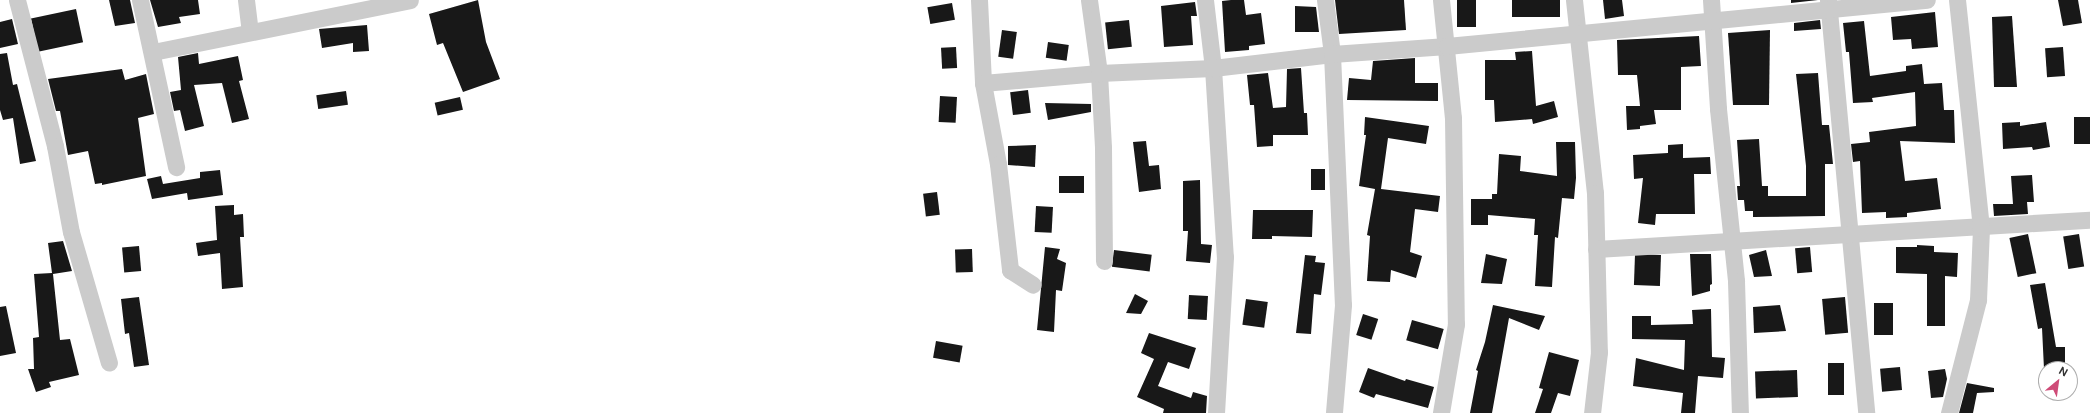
<!DOCTYPE html>
<html>
<head>
<meta charset="utf-8">
<style>
	body { margin:0 }
	#map { position:relative; width:2090px; height:413px; overflow:hidden; background:#fff; font-family:"DM Sans",sans-serif }
	div>[style] { position:absolute }
	.building>* { inset:0; background:#181818; transform-origin:0 0 }
	.minor>* { height:17px; margin:-8.5px; padding:0 8.5px; transform-origin:8.5px; border-radius:8.5px; background:#cbcbcb }
	span { translate:-50% -50%; white-space:nowrap; text-align:center; line-height:1.15; -webkit-text-stroke:4px #fff; paint-order:stroke }
	.north { position:absolute; left:2038px; top:361px; width:40px; height:40px; box-sizing:border-box; background:#fff; border:1px solid #adadad; border-radius:50%; rotate:29deg; font-size:11px; font-weight:700; line-height:16px; text-align:center; color:#313131 }
	.north::after { content:''; display:block; margin:auto; width:14px; height:18px; background:#cf4b78; clip-path:polygon(50% 0,100% 100%,50% 72%,0 100%) }
</style>
</head>
<body>
<div id="map">
	<div class="building">
		<i style="clip-path:polygon(109px 0,130px 0,135px 23px,115px 26px)"></i>
		<i style="clip-path:polygon(150px 0,198px 0,200px 14px,179px 17px,181px 23px,158px 27px)"></i>
		<i style="clip-path:polygon(478px 0,486px 42px,500px 79px,463px 92px,443px 43px,437px 45px,429px 14px)"></i>
		<i style="clip-path:polygon(1231px 0,1244px 0,1246px 15px,1261px 13px,1265px 44px,1249px 46px,1249px 50px,1225px 52px,1222px 1px)"></i>
		<i style="clip-path:polygon(1335px 0,1404px 0,1406px 30px,1339px 34px)"></i>
		<i style="left:1457px;top:0;width:19px;height:27px"></i>
		<i style="left:1512px;top:0;width:48px;height:17px"></i>
		<i style="clip-path:polygon(1603px 0,1622px 0,1624px 16px,1605px 19px)"></i>
		<i style="clip-path:polygon(1791px 0,1818px 0,1791px 3px)"></i>
		<i style="clip-path:polygon(2058px 0,2078px 0,2082px 23px,2063px 26px)"></i>
		<i style="clip-path:polygon(1195px 2px,1197px 16px,1191px 16px,1193px 45px,1164px 47px,1161px 6px)"></i>
		<i style="left:952px;top:3px;width:17px;height:25px;rotate:80deg"></i>
		<i style="clip-path:polygon(1295px 6px,1316px 7px,1319px 32px,1295px 32px)"></i>
		<i style="left:76px;top:9px;width:34px;height:46px;rotate:78deg"></i>
		<i style="clip-path:polygon(1935px 12px,1938px 47px,1912px 49px,1911px 39px,1893px 40px,1891px 17px)"></i>
		<i style="clip-path:polygon(2012px 16px,2017px 87px,1994px 87px,1992px 17px)"></i>
		<i style="clip-path:polygon(12px 19px,18px 44px,0 48px,0 22px)"></i>
		<i style="left:1129px;top:20px;width:27px;height:24px;rotate:84deg"></i>
		<i style="clip-path:polygon(1820px 20px,1821px 29px,1794px 31px,1794px 23px)"></i>
		<i style="clip-path:polygon(1864px 21px,1870px 76px,1906px 71px,1906px 66px,1922px 64px,1924px 84px,1942px 83px,1944px 110px,1954px 110px,1955px 143px,1900px 141px,1905px 181px,1937px 178px,1941px 209px,1907px 213px,1907px 217px,1886px 218px,1886px 212px,1862px 213px,1860px 161px,1853px 162px,1851px 144px,1870px 142px,1869px 132px,1916px 126px,1915px 92px,1872px 98px,1873px 102px,1853px 103px,1849px 52px,1846px 52px,1843px 23px)"></i>
		<i style="clip-path:polygon(367px 25px,369px 51px,353px 52px,353px 43px,322px 48px,319px 29px)"></i>
		<i style="left:1002px;top:30px;width:15px;height:27px;rotate:8deg"></i>
		<i style="clip-path:polygon(1770px 30px,1769px 105px,1733px 105px,1728px 33px)"></i>
		<i style="clip-path:polygon(1699px 36px,1701px 66px,1681px 67px,1681px 110px,1654px 110px,1656px 124px,1640px 126px,1640px 129px,1627px 130px,1626px 106px,1640px 106px,1637px 75px,1618px 75px,1617px 40px)"></i>
		<i style="left:1048px;top:42px;width:21px;height:16px;rotate:8deg"></i>
		<i style="left:956px;top:47px;width:21px;height:15px;rotate:87deg"></i>
		<i style="left:2063px;top:47px;width:29px;height:18px;rotate:86deg"></i>
		<i style="clip-path:polygon(1532px 51px,1536px 106px,1554px 101px,1558px 117px,1533px 124px,1532px 119px,1495px 122px,1494px 100px,1485px 100px,1485px 60px,1516px 60px,1515px 52px)"></i>
		<i style="clip-path:polygon(7px 53px,13px 85px,17px 84px,36px 161px,20px 164px,13px 118px,3px 120px,0 110px,0 54px)"></i>
		<i style="clip-path:polygon(198px 53px,199px 64px,238px 56px,243px 80px,239px 81px,249px 119px,232px 123px,222px 83px,194px 85px,204px 126px,185px 131px,180px 110px,174px 111px,170px 92px,181px 90px,178px 57px)"></i>
		<i style="clip-path:polygon(1415px 58px,1415px 83px,1438px 83px,1438px 101px,1347px 100px,1349px 78px,1371px 80px,1373px 61px)"></i>
		<i style="clip-path:polygon(1301px 68px,1304px 113px,1307px 113px,1308px 135px,1273px 135px,1273px 146px,1257px 147px,1254px 105px,1250px 105px,1247px 75px,1268px 73px,1273px 108px,1286px 107px,1287px 69px)"></i>
		<i style="clip-path:polygon(122px 69px,125px 80px,146px 74px,154px 114px,138px 118px,146px 176px,102px 185px,102px 183px,95px 184px,88px 151px,68px 155px,60px 111px,56px 111px,48px 79px)"></i>
		<i style="clip-path:polygon(1818px 73px,1822px 125px,1829px 125px,1833px 164px,1825px 164px,1825px 216px,1753px 217px,1753px 211px,1745px 211px,1744px 200px,1738px 200px,1737px 186px,1740px 186px,1737px 140px,1759px 139px,1762px 186px,1768px 186px,1768px 196px,1806px 196px,1806px 166px,1796px 74px)"></i>
		<i style="left:1028px;top:90px;width:23px;height:18px;rotate:83deg"></i>
		<i style="left:346px;top:91px;width:14px;height:30px;rotate:82deg"></i>
		<i style="left:940px;top:96px;width:17px;height:26px;rotate:3deg"></i>
		<i style="left:460px;top:97px;width:13px;height:26px;rotate:77deg"></i>
		<i style="clip-path:polygon(1045px 103px,1091px 104px,1091px 112px,1048px 120px)"></i>
		<i style="clip-path:polygon(1365px 117px,1429px 126px,1426px 144px,1388px 138px,1381px 189px,1440px 196px,1438px 212px,1415px 209px,1410px 252px,1422px 256px,1416px 278px,1391px 270px,1390px 282px,1367px 281px,1370px 236px,1367px 235px,1375px 189px,1359px 186px,1366px 135px,1364px 135px)"></i>
		<i style="left:2074px;top:117px;width:16px;height:27px"></i>
		<i style="clip-path:polygon(2020px 122px,2020px 126px,2046px 122px,2050px 147px,2033px 150px,2032px 147px,2003px 149px,2002px 123px)"></i>
		<i style="clip-path:polygon(1146px 141px,1149px 166px,1159px 165px,1161px 189px,1139px 192px,1133px 142px)"></i>
		<i style="clip-path:polygon(1556px 142px,1575px 142px,1576px 178px,1574px 199px,1562px 198px,1558px 238px,1555px 237px,1552px 287px,1535px 286px,1538px 235px,1534px 235px,1535px 219px,1488px 215px,1488px 225px,1471px 225px,1471px 199px,1492px 199px,1492px 194px,1497px 194px,1499px 154px,1521px 156px,1520px 171px,1557px 176px)"></i>
		<i style="clip-path:polygon(1683px 144px,1683px 158px,1710px 157px,1711px 174px,1694px 174px,1695px 214px,1656px 214px,1655px 225px,1638px 223px,1643px 178px,1634px 179px,1633px 155px,1668px 153px,1668px 145px)"></i>
		<i style="clip-path:polygon(1036px 145px,1035px 167px,1008px 165px,1008px 146px)"></i>
		<i style="left:1311px;top:169px;width:14px;height:21px"></i>
		<i style="clip-path:polygon(220px 170px,223px 195px,188px 200px,187px 193px,152px 199px,147px 179px,161px 176px,163px 184px,200px 178px,200px 172px)"></i>
		<i style="clip-path:polygon(2032px 175px,2034px 202px,2027px 202px,2028px 214px,1994px 216px,1993px 204px,2013px 204px,2011px 176px)"></i>
		<i style="left:1084px;top:176px;width:17px;height:25px;rotate:90deg"></i>
		<i style="clip-path:polygon(1200px 180px,1201px 244px,1212px 245px,1210px 263px,1186px 261px,1188px 231px,1183px 231px,1183px 181px)"></i>
		<i style="left:937px;top:192px;width:23px;height:14px;rotate:83deg"></i>
		<i style="clip-path:polygon(234px 205px,234px 215px,243px 214px,244px 237px,240px 237px,243px 287px,222px 289px,220px 253px,198px 256px,196px 243px,217px 240px,215px 206px)"></i>
		<i style="left:1036px;top:206px;width:17px;height:26px;rotate:3deg"></i>
		<i style="clip-path:polygon(1253px 210px,1313px 210px,1312px 237px,1272px 236px,1272px 239px,1252px 239px)"></i>
		<i style="left:2028px;top:234px;width:40px;height:19px;rotate:78deg"></i>
		<i style="left:2079px;top:234px;width:33px;height:16px;rotate:81deg"></i>
		<i style="clip-path:polygon(63px 241px,72px 271px,53px 274px,60px 340px,70px 339px,79px 375px,49px 382px,51px 387px,36px 392px,28px 369px,34px 369px,33px 338px,39px 337px,34px 274px,52px 273px,48px 243px)"></i>
		<i style="clip-path:polygon(1917px 245px,1934px 246px,1934px 252px,1958px 253px,1957px 277px,1945px 276px,1945px 326px,1927px 326px,1927px 274px,1896px 273px,1896px 247px,1917px 247px)"></i>
		<i style="left:139px;top:246px;width:25px;height:17px;rotate:85deg"></i>
		<i style="clip-path:polygon(1045px 247px,1060px 249px,1057px 259px,1066px 263px,1062px 291px,1056px 290px,1054px 332px,1037px 330px)"></i>
		<i style="left:1810px;top:247px;width:25px;height:15px;rotate:85deg"></i>
		<i style="left:972px;top:249px;width:23px;height:17px;rotate:88deg"></i>
		<i style="left:1114px;top:250px;width:38px;height:17px;rotate:7deg"></i>
		<i style="clip-path:polygon(1766px 250px,1772px 276px,1754px 277px,1749px 255px)"></i>
		<i style="clip-path:polygon(1486px 254px,1507px 259px,1502px 284px,1481px 283px)"></i>
		<i style="clip-path:polygon(1690px 254px,1711px 254px,1712px 284px,1710px 285px,1710px 291px,1692px 296px)"></i>
		<i style="clip-path:polygon(1305px 255px,1316px 256px,1315px 262px,1325px 263px,1321px 295px,1314px 294px,1311px 334px,1296px 333px)"></i>
		<i style="left:1661px;top:255px;width:31px;height:26px;rotate:92deg"></i>
		<i style="clip-path:polygon(2045px 283px,2056px 347px,2065px 347px,2065px 369px,2044px 369px,2042px 328px,2038px 329px,2030px 285px)"></i>
		<i style="clip-path:polygon(1135px 294px,1148px 301px,1141px 314px,1126px 313px)"></i>
		<i style="left:1189px;top:295px;width:19px;height:24px;rotate:3deg"></i>
		<i style="clip-path:polygon(139px 297px,149px 365px,134px 367px,129px 333px,125px 334px,121px 299px)"></i>
		<i style="left:1845px;top:297px;width:36px;height:23px;rotate:85deg"></i>
		<i style="left:1246px;top:299px;width:22px;height:26px;rotate:8deg"></i>
		<i style="left:1893px;top:303px;width:32px;height:19px;rotate:90deg"></i>
		<i style="clip-path:polygon(1493px 305px,1545px 316px,1539px 330px,1509px 318px,1492px 413px,1470px 413px,1478px 371px,1476px 370px,1485px 342px)"></i>
		<i style="clip-path:polygon(1780px 305px,1786px 331px,1754px 333px,1753px 307px)"></i>
		<i style="clip-path:polygon(6px 306px,16px 353px,0 356px,0 307px)"></i>
		<i style="clip-path:polygon(1711px 309px,1712px 357px,1725px 358px,1723px 378px,1698px 376px,1695px 413px,1681px 413px,1683px 393px,1633px 386px,1636px 358px,1684px 370px,1685px 340px,1632px 339px,1632px 316px,1651px 316px,1651px 325px,1693px 324px,1692px 310px)"></i>
		<i style="left:1363px;top:314px;width:16px;height:22px;rotate:18deg"></i>
		<i style="left:1412px;top:320px;width:33px;height:21px;rotate:16deg"></i>
		<i style="clip-path:polygon(1149px 333px,1196px 348px,1189px 369px,1168px 362px,1158px 386px,1191px 398px,1193px 392px,1207px 396px,1206px 413px,1163px 413px,1164px 409px,1137px 397px,1154px 359px,1141px 353px)"></i>
		<i style="left:936px;top:341px;width:27px;height:17px;rotate:10deg"></i>
		<i style="clip-path:polygon(1549px 352px,1579px 360px,1570px 396px,1558px 393px,1551px 413px,1535px 413px,1543px 389px,1539px 388px)"></i>
		<i style="left:1828px;top:363px;width:16px;height:32px"></i>
		<i style="left:1900px;top:367px;width:23px;height:20px;rotate:85deg"></i>
		<i style="clip-path:polygon(1368px 368px,1405px 381px,1406px 379px,1434px 387px,1428px 408px,1376px 394px,1374px 398px,1359px 392px)"></i>
		<i style="clip-path:polygon(1945px 369px,1947px 379px,1943px 397px,1931px 398px,1928px 371px)"></i>
		<i style="left:1797px;top:370px;width:27px;height:42px;rotate:88deg"></i>
		<i style="clip-path:polygon(1967px 383px,1994px 388px,1994px 392px,1977px 393px,1973px 413px,1959px 413px)"></i>
	</div>
	<div class="minor">
		<i style="left:17px;top:0;width:151px;rotate:75.4deg"></i>
		<i style="left:55px;top:146px;width:87px;rotate:79.5deg"></i>
		<i style="left:71px;top:232px;width:136px;rotate:73.8deg"></i>
		<i style="left:140px;top:0;width:171px;rotate:77.8deg"></i>
		<i style="left:246px;top:0;width:32px;rotate:83deg"></i>
		<i style="left:979px;top:0;width:83px;rotate:87.2deg"></i>
		<i style="left:983px;top:83px;width:82px;rotate:79.5deg"></i>
		<i style="left:998px;top:164px;width:107px;rotate:83.5deg"></i>
		<i style="left:1010px;top:270px;width:27px;rotate:33deg"></i>
		<i style="left:1089px;top:0;width:74px;rotate:82.2deg"></i>
		<i style="left:1099px;top:73px;width:75px;rotate:86.9deg"></i>
		<i style="left:1103px;top:148px;width:113px;rotate:89.5deg"></i>
		<i style="left:1205px;top:0;width:68px;rotate:83.3deg"></i>
		<i style="left:1213px;top:68px;width:189px;rotate:86.4deg"></i>
		<i style="left:1225px;top:257px;width:156px;rotate:93.3deg"></i>
		<i style="left:1325px;top:0;width:54px;rotate:82.6deg"></i>
		<i style="left:1332px;top:54px;width:251px;rotate:87.5deg"></i>
		<i style="left:1343px;top:305px;width:108px;rotate:94.8deg"></i>
		<i style="left:1441px;top:0;width:119px;rotate:84.2deg"></i>
		<i style="left:1453px;top:118px;width:206px;rotate:89.2deg"></i>
		<i style="left:1456px;top:324px;width:90px;rotate:99.6deg"></i>
		<i style="left:1574px;top:0;width:194px;rotate:83.8deg"></i>
		<i style="left:1595px;top:193px;width:159px;rotate:88.6deg"></i>
		<i style="left:1599px;top:352px;width:61px;rotate:96.5deg"></i>
		<i style="left:1711px;top:0;width:109px;rotate:86.3deg"></i>
		<i style="left:1718px;top:109px;width:173px;rotate:84deg"></i>
		<i style="left:1736px;top:281px;width:132px;rotate:88.3deg"></i>
		<i style="left:1828px;top:0;width:415px;rotate:84.7deg"></i>
		<i style="left:153px;top:52px;width:262px;rotate:-11.4deg"></i>
		<i style="left:983px;top:83px;width:116px;rotate:-4.9deg"></i>
		<i style="left:1099px;top:73px;width:114px;rotate:-2.5deg"></i>
		<i style="left:1213px;top:68px;width:120px;rotate:-6.7deg"></i>
		<i style="left:1332px;top:54px;width:115px;rotate:-4deg"></i>
		<i style="left:1447px;top:46px;width:482px;rotate:-5.5deg"></i>
		<i style="left:1596px;top:249px;width:495px;rotate:-3.4deg"></i>
		<i style="left:1949px;top:413px;width:117px;rotate:-75.6deg"></i>
		<i style="left:1978px;top:300px;width:72px;rotate:-87.6deg"></i>
		<i style="left:1981px;top:228px;width:229px;rotate:-96deg"></i>
	</div>
	<div class="north">N</div>
</div>
</body>
</html>
